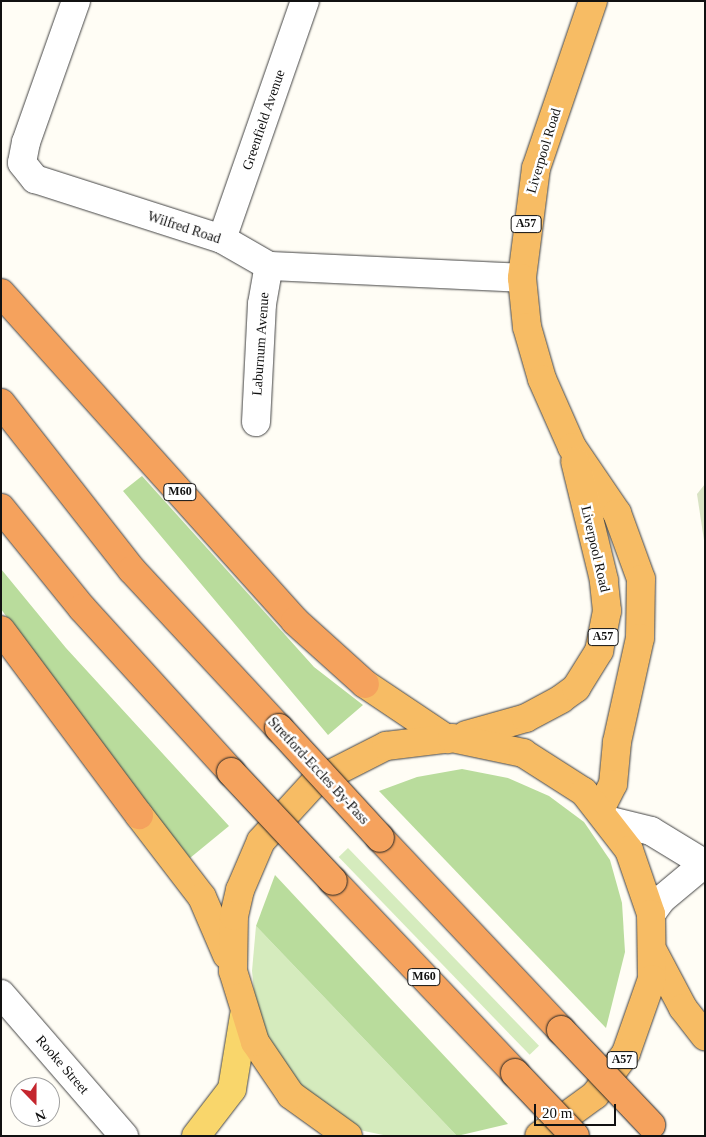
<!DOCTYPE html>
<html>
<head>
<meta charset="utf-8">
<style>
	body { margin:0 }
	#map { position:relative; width:706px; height:1137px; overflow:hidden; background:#fffdf5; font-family:Georgia,serif }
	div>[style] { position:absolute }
	.green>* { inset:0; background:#d5ebbd; transform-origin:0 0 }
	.forest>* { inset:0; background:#b9dc9c }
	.cemetery>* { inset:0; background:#d9e3c4 }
	.roads { filter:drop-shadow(0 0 1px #444) drop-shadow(0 0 1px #444) }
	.minor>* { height:28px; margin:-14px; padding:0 14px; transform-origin:14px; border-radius:14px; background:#fff }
	.primary>* { height:28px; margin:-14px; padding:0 14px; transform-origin:14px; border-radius:14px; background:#f9d66b }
	.trunk>* { height:28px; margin:-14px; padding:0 14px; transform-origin:14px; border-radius:14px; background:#f7bc64 }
	.motorway>* { height:28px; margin:-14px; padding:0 14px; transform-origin:14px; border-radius:14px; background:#f5a25d }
	.bridges { filter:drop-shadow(0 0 1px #222) drop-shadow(0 0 1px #222) }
	.motorway-bridge>* { height:28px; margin:-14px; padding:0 14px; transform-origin:14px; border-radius:14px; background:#f5a25d }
	span { translate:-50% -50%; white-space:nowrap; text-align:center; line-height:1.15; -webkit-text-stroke:5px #fff; paint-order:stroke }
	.shield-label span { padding:1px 4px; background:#fff; border:1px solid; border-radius:4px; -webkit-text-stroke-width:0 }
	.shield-label { font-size:12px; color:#111; font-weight:700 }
	.street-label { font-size:14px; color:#111 }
	.frame { position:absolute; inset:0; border:2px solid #111; pointer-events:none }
	.north { position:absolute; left:10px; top:1077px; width:50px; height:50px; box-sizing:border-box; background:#fff; border:1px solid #a0a0a0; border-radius:50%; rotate:158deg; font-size:14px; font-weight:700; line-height:20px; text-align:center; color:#111 }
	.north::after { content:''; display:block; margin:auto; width:18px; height:22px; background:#c4262e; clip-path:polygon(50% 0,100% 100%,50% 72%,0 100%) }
	.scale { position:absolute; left:534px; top:1104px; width:82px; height:22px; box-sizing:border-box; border:2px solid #111; border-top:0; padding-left:6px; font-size:15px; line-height:18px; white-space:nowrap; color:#111; -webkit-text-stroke:4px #fff; paint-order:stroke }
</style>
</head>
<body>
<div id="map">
	<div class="green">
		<i style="left:348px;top:848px;width:275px;height:13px;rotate:46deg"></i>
		<i style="clip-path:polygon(256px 926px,457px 1136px,388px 1136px,364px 1131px,335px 1120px,284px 1080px,256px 1010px,252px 971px)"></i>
	</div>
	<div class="forest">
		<i style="clip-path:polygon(142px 476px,314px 667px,363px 705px,328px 735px,123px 491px)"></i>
		<i style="clip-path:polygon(1px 569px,66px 648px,229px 826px,190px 858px,63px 696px,1px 609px)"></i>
		<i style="clip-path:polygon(462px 769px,508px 778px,549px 796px,584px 822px,610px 860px,622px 903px,625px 952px,606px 1028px,379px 791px,417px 777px)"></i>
		<i style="clip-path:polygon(275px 875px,508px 1124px,457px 1136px,256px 926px)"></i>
	</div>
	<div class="cemetery">
		<i style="clip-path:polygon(705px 484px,705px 547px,697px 494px)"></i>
	</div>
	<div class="roads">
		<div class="minor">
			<i style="left:76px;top:1px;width:150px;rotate:109.5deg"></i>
			<i style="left:26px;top:142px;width:21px;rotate:101deg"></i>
			<i style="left:22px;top:163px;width:21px;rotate:51deg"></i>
			<i style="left:35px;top:179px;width:196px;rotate:17.8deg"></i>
			<i style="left:222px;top:239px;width:54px;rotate:29.9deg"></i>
			<i style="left:269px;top:266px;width:253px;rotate:2.7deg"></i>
			<i style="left:222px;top:239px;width:252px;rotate:-70.8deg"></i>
			<i style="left:256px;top:422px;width:118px;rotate:-87.1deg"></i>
			<i style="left:262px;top:304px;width:39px;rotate:-80deg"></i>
			<i style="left:611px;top:821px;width:41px;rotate:14deg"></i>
			<i style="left:651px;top:831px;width:63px;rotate:31.4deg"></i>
			<i style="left:651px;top:914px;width:19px;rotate:-54deg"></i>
			<i style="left:662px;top:899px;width:55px;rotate:-39.8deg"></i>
			<i style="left:1px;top:994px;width:188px;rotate:49.1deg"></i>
		</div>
		<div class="primary">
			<i style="left:196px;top:1136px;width:59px;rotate:-52.5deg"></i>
			<i style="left:232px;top:1089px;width:74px;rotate:-80.7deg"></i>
		</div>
		<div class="trunk">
			<i style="left:593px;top:1px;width:176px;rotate:108.8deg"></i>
			<i style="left:536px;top:168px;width:111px;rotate:97.3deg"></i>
			<i style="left:522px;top:278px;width:49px;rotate:84.2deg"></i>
			<i style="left:527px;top:327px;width:54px;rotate:73.9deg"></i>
			<i style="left:542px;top:379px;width:74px;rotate:66.2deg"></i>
			<i style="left:572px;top:447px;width:80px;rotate:55.7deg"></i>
			<i style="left:617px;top:513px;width:70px;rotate:70deg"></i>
			<i style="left:641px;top:579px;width:59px;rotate:91deg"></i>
			<i style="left:640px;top:638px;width:107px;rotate:102.5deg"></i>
			<i style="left:617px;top:742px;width:42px;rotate:95.4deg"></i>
			<i style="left:613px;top:784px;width:27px;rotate:117deg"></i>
			<i style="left:365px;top:684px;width:99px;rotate:33.9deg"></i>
			<i style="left:466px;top:735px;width:62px;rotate:-15.8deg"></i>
			<i style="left:526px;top:718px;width:40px;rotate:-28deg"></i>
			<i style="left:561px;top:699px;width:19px;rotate:-36deg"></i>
			<i style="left:576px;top:688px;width:44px;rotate:-58.1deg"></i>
			<i style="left:599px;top:651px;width:41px;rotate:-78.7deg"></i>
			<i style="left:607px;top:611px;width:31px;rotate:-96deg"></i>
			<i style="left:604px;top:580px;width:122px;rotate:-103.7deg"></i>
			<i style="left:139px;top:815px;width:103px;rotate:52.5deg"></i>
			<i style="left:202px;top:897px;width:63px;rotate:66.7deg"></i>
			<i style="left:654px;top:953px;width:62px;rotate:62.2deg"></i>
			<i style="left:683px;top:1008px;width:36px;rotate:52deg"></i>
			<i style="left:348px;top:1136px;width:70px;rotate:-144.3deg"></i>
			<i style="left:291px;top:1095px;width:64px;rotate:-124.2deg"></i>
			<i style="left:255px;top:1042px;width:74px;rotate:-107.2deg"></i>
			<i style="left:233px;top:971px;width:55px;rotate:-89deg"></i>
			<i style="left:234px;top:916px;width:27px;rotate:-77deg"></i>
			<i style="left:240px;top:890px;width:53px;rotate:-66.8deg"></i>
			<i style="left:261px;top:841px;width:80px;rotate:-47.5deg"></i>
			<i style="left:315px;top:782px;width:80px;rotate:-26.9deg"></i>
			<i style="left:386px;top:746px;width:66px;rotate:-6.9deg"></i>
			<i style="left:452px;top:738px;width:73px;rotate:11.9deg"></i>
			<i style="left:523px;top:753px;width:72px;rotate:32.6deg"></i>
			<i style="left:584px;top:792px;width:73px;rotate:52.2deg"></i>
			<i style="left:629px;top:850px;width:68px;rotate:71deg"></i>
			<i style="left:651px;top:914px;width:65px;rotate:89.1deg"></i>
			<i style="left:652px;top:979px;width:78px;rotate:109.4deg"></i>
			<i style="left:626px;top:1053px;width:52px;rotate:126.4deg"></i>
			<i style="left:595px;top:1095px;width:69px;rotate:143.8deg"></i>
		</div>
		<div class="motorway">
			<i style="left:1px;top:293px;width:440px;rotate:48.1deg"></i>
			<i style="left:295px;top:621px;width:94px;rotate:42deg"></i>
			<i style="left:1px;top:403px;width:212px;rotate:51.9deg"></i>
			<i style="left:132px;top:570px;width:216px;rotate:47.1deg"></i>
			<i style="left:1px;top:508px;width:129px;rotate:51deg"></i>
			<i style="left:82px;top:608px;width:222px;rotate:47.7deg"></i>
			<i style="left:1px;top:630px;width:231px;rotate:53.3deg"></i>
			<i style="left:380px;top:838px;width:264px;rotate:46.7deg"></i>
			<i style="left:333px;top:881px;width:265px;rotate:46.5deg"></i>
		</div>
	</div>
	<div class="bridges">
		<div class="motorway-bridge">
			<i style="left:279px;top:728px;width:149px;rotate:47.4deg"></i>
			<i style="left:231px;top:772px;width:149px;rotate:46.9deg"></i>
			<i style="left:561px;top:1030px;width:131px;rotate:46.5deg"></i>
			<i style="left:515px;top:1073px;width:87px;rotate:46.4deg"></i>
		</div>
	</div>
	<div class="shield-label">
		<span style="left:526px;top:224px">A57</span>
		<span style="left:180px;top:492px">M60</span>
		<span style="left:603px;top:637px">A57</span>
		<span style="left:424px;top:977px">M60</span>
		<span style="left:622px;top:1060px">A57</span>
	</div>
	<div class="street-label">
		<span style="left:264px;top:120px;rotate:-71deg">Greenfield Avenue</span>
		<span style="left:544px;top:151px;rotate:-73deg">Liverpool Road</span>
		<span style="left:184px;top:228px;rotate:18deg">Wilfred Road</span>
		<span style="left:261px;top:344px;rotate:-86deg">Laburnum Avenue</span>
		<span style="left:595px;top:549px;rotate:77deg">Liverpool Road</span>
		<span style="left:318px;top:771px;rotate:47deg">Stretford-Eccles By-Pass</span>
		<span style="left:62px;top:1065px;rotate:49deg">Rooke Street</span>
	</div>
	<div class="frame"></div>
	<div class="north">N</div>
	<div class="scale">20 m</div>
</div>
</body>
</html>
